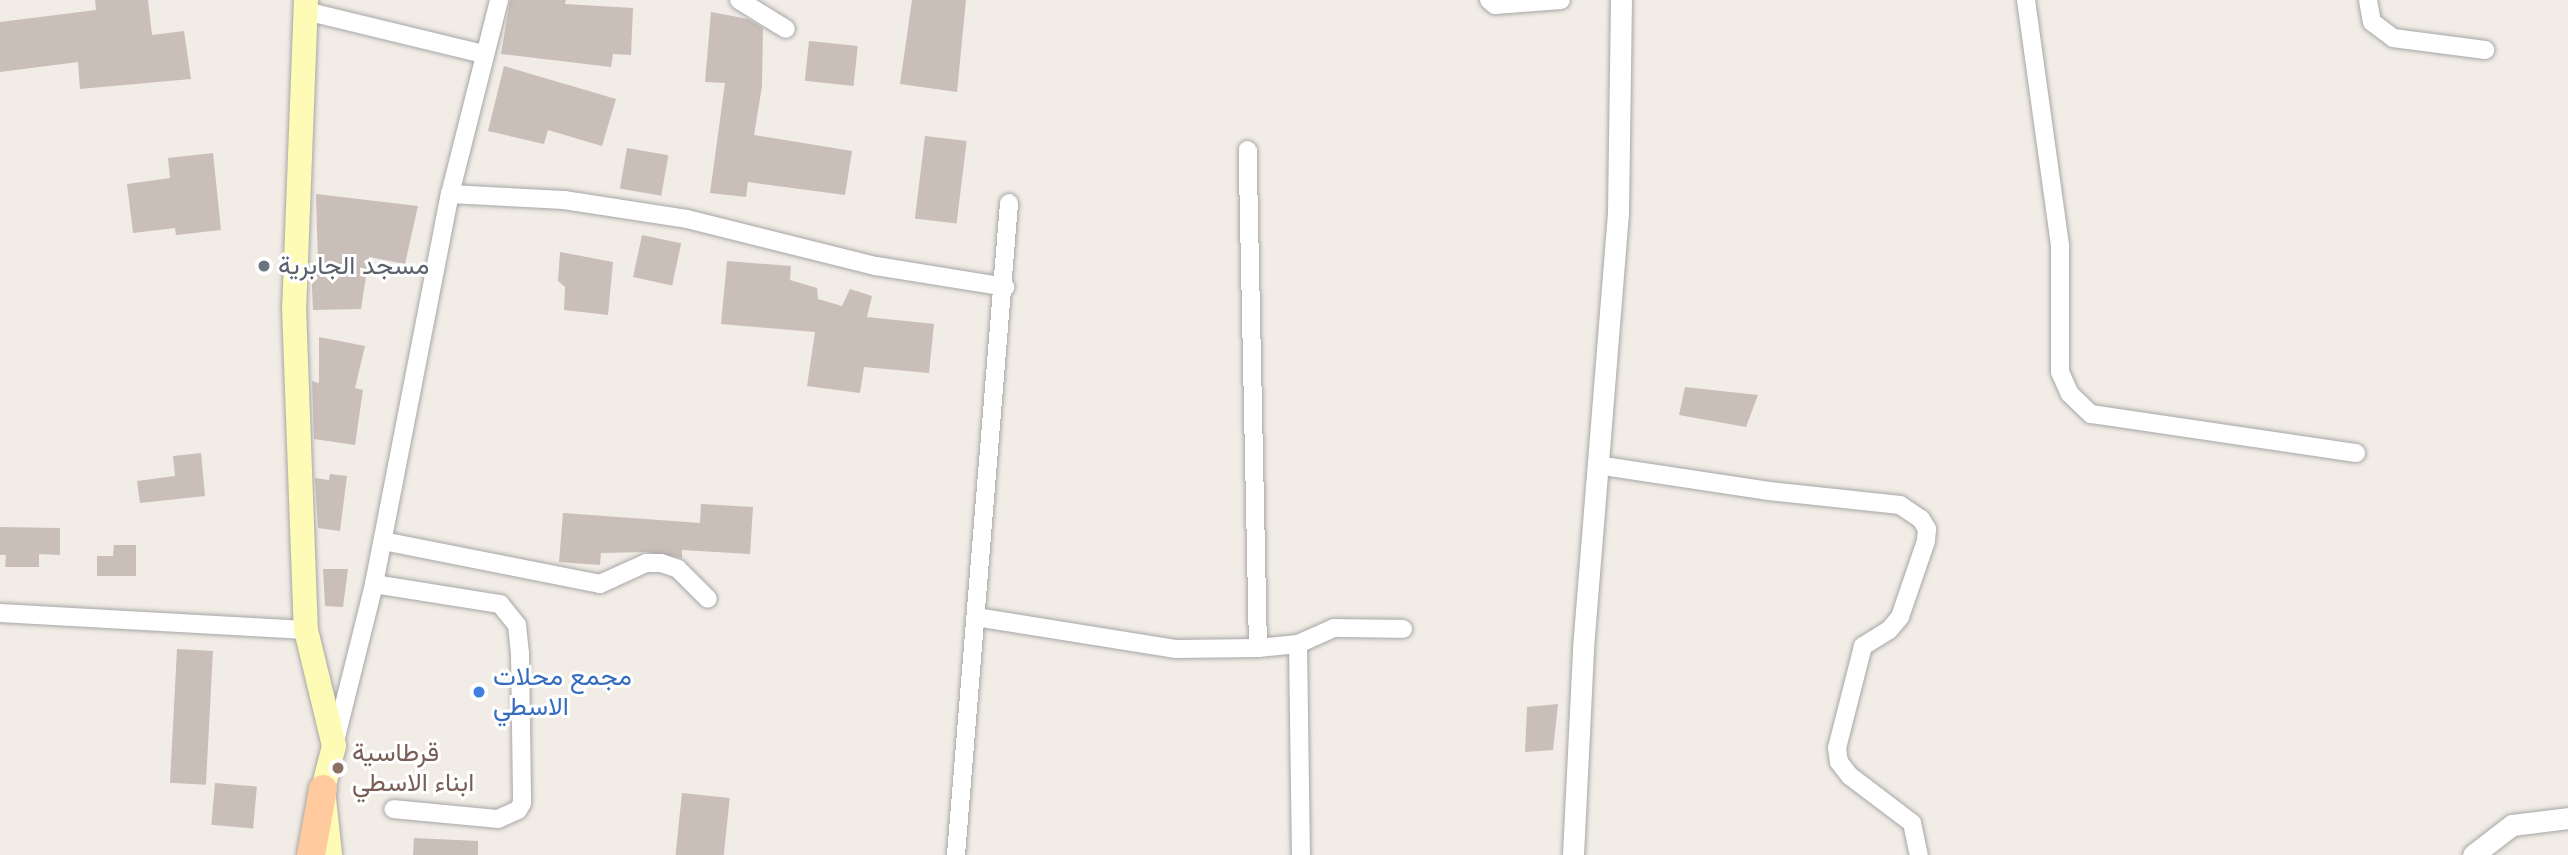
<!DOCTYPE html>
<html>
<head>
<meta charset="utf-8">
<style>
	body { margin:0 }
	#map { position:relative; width:2568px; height:855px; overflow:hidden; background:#f1ece5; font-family:"Space Grotesk",Vazirmatn,sans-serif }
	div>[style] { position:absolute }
	.building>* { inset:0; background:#c9beb8; transform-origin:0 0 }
	.roads { filter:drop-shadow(0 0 2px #a7a7a7) drop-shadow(0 0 2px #a7a7a7) }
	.minor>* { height:18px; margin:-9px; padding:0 9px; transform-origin:9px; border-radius:9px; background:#fff }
	.tertiary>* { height:21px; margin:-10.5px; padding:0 10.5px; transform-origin:10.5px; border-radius:10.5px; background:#fff }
	.secondary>* { height:24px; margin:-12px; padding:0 12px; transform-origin:12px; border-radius:12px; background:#fefbb6 }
	.primary>* { height:28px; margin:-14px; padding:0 14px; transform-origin:14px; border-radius:14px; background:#ffca9d }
	.dots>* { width:19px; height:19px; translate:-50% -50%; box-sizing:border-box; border:4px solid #fff; border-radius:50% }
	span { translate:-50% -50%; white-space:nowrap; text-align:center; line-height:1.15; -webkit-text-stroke:6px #fff; paint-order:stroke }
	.worship-label { font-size:26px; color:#5b616d }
	.left { translate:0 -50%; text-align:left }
	.shop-label { font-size:26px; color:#366cbe }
	.education-label { font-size:26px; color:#785e54 }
</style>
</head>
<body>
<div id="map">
	<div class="building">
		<i style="clip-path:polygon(95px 0,148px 0,152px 35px,184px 31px,191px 79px,80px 89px,78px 62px,0 72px,0 22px,96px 10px)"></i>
		<i style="clip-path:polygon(510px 0,566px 0,565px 4px,633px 8px,631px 55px,613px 54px,611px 67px,501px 54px)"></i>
		<i style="clip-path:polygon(912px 0,966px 0,957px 92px,900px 84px)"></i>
		<i style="clip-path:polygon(711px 12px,748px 19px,763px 28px,762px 86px,754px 135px,852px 151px,845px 195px,748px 182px,746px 197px,710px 193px,725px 83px,705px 82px)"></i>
		<i style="left:809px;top:41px;width:49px;height:40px;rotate:6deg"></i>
		<i style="clip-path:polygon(504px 66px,616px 99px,602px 146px,548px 130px,544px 144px,488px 131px)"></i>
		<i style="left:925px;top:136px;width:42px;height:83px;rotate:7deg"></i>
		<i style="left:627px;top:148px;width:42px;height:41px;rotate:10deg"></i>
		<i style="clip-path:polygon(213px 153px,221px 230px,176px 235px,175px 228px,133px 233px,127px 184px,170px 178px,168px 158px)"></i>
		<i style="clip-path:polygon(316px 194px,418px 206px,405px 264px,369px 257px,361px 309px,313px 310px,311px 264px,318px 265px)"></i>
		<i style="left:642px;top:235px;width:40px;height:43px;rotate:12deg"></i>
		<i style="clip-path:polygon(560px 252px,613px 262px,608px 315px,564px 310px,565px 287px,558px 281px)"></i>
		<i style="clip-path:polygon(727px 261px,791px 266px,790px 280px,817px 288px,818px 299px,842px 306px,850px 289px,872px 296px,867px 317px,934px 324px,929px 373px,864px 367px,860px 393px,807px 386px,815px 332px,721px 324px)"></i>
		<i style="clip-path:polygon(319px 337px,365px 346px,355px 388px,363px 390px,355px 445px,314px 439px,312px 381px,319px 383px)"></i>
		<i style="clip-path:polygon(1685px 387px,1758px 395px,1746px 427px,1679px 415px)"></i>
		<i style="clip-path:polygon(201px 453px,205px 496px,140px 503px,137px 481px,175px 476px,173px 456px)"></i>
		<i style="clip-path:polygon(330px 474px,347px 476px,340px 531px,318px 528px,315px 478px,329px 480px)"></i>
		<i style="clip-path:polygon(701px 504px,753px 507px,750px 554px,682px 550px,682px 558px,646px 552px,601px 553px,600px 565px,559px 562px,563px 513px,700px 523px)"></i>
		<i style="clip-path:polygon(0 527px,60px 528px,60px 555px,39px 554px,39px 567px,5px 567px,6px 555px,0 555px)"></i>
		<i style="clip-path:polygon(114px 545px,136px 545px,136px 576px,97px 576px,97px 556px,113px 556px)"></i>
		<i style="clip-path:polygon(323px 569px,348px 569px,343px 607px,325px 606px)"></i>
		<i style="left:177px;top:649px;width:36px;height:134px;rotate:3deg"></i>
		<i style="clip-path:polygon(1558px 704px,1553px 750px,1525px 752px,1527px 707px)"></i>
		<i style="left:215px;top:783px;width:42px;height:42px;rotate:5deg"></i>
		<i style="left:682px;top:793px;width:48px;height:62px;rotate:6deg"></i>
		<i style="clip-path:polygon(414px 838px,478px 841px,478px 855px,413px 855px)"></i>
	</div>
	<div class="roads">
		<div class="minor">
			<i style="left:739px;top:0;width:55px;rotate:31.7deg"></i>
			<i style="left:1489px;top:0;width:8px;rotate:40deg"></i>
			<i style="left:1495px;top:5px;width:66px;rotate:-4.3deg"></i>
			<i style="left:2026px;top:0;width:248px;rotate:82.1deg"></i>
			<i style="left:2060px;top:246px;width:126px;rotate:90deg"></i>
			<i style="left:2060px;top:372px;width:24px;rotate:66deg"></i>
			<i style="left:2070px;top:394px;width:29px;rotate:44deg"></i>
			<i style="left:2091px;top:414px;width:268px;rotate:8.4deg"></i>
			<i style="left:2368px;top:0;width:22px;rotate:80deg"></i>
			<i style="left:2372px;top:22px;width:26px;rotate:37deg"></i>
			<i style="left:2393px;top:38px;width:93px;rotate:7.4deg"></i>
			<i style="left:306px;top:11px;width:183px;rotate:13.6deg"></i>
			<i style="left:450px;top:194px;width:114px;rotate:3deg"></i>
			<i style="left:564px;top:200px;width:124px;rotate:8.8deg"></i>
			<i style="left:687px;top:219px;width:195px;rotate:14deg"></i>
			<i style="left:876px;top:266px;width:131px;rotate:9.2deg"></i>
			<i style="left:1597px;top:465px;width:174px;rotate:8.6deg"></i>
			<i style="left:1769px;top:491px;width:132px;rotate:6.1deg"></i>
			<i style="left:1900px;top:505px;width:25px;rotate:34deg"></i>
			<i style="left:1921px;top:519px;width:12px;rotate:59deg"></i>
			<i style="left:1927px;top:529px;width:12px;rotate:95deg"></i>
			<i style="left:1926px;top:541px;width:80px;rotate:108.9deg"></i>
			<i style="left:1900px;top:617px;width:17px;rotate:130deg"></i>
			<i style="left:1889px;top:630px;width:31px;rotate:148deg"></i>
			<i style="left:1863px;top:646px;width:105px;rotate:104.3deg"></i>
			<i style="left:1837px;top:748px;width:14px;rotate:82deg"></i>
			<i style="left:1839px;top:762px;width:18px;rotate:52deg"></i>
			<i style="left:1850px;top:776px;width:78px;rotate:37.2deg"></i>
			<i style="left:1912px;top:823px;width:33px;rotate:78deg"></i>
			<i style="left:383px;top:541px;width:221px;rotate:11.2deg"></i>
			<i style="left:600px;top:584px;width:51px;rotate:-24.5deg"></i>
			<i style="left:646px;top:563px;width:15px"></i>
			<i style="left:661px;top:563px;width:18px;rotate:19deg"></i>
			<i style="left:678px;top:569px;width:42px;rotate:45deg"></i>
			<i style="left:374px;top:584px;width:128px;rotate:9deg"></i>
			<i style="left:500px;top:604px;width:27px;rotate:51deg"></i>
			<i style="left:517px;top:625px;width:28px;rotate:84deg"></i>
			<i style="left:520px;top:653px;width:150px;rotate:89.2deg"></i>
			<i style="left:522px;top:803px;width:8px;rotate:120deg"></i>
			<i style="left:518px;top:810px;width:22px;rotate:156deg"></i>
			<i style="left:498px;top:819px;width:105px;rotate:-174.6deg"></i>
			<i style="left:0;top:613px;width:306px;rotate:3.2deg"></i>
			<i style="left:976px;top:617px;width:203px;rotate:9.1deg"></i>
			<i style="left:1176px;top:649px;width:82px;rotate:-0.7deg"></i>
			<i style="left:1258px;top:648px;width:498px;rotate:-91.2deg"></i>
			<i style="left:1298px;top:644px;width:211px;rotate:89.2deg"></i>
			<i style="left:1258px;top:648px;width:40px;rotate:-5.7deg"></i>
			<i style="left:1298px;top:644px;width:39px;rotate:-24deg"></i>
			<i style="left:1334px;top:628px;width:69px;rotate:0.8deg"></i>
			<i style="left:335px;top:741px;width:162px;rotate:-76deg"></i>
			<i style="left:374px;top:584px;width:397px;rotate:-79deg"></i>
			<i style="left:450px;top:194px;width:200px;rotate:-75.8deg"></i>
			<i style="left:956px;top:855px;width:654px;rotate:-85.35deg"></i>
		</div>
		<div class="tertiary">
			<i style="left:1573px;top:855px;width:207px;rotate:-87.2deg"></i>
			<i style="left:1583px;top:648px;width:436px;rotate:-85.4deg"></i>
			<i style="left:1618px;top:213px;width:213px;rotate:-89.2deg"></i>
			<i style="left:2473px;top:855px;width:49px;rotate:-37.6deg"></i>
			<i style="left:2512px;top:825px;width:56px;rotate:-7.1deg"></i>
		</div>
		<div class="secondary">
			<i style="left:306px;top:0;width:307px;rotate:92.2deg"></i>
			<i style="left:294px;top:307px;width:323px;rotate:87.9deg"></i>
			<i style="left:306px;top:630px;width:119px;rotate:76.4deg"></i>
			<i style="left:334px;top:746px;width:44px;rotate:104.3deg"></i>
			<i style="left:323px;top:789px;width:66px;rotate:83.9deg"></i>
		</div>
		<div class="primary">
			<i style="left:311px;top:855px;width:67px;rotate:-79.7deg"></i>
		</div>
	</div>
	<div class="dots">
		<i style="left:264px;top:266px;background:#6b7280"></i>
		<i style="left:479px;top:692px;background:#3f7fe0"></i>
		<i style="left:338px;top:768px;background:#8d6e63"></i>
	</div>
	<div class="worship-label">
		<span class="left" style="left:278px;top:266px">مسجد الجابرية</span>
	</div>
	<div class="shop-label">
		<span class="left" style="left:493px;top:692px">مجمع محلات<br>الاسطي</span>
	</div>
	<div class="education-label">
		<span class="left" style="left:352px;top:768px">قرطاسية<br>ابناء الاسطي</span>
	</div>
</div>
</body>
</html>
